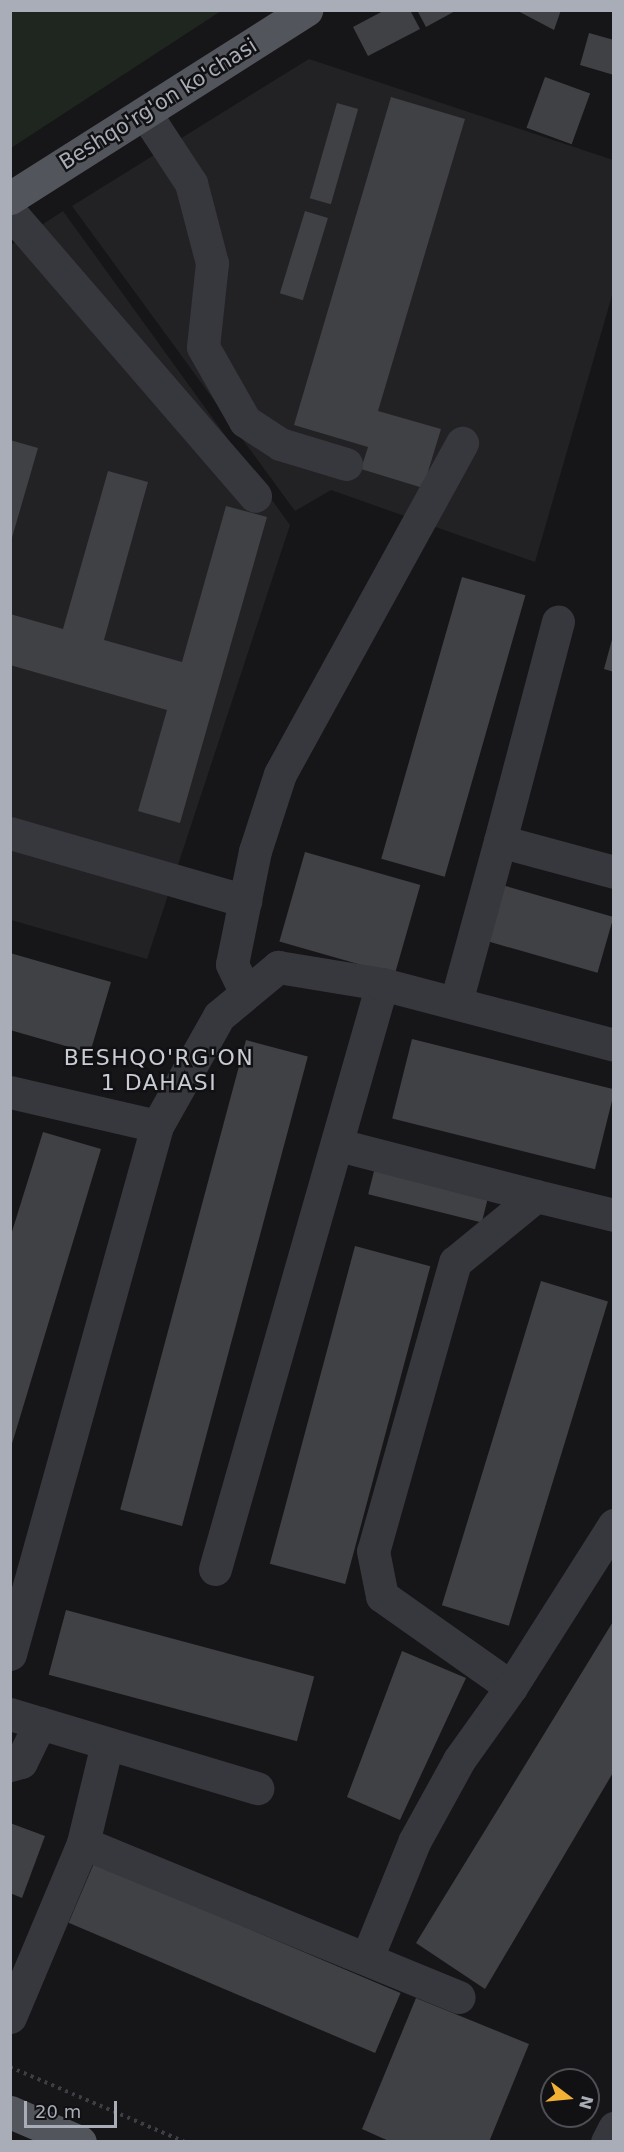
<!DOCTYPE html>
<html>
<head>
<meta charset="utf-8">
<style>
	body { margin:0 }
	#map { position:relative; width:624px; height:2152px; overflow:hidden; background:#161618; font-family:"DejaVu Sans",sans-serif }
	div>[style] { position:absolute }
	.built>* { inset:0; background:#222225 }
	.green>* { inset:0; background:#1e261f }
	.building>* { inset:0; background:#404145; transform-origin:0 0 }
	.path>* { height:4px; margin-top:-2px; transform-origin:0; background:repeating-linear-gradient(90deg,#3d3f44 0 3px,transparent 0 7.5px) }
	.minor>* { height:33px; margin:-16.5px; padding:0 16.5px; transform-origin:16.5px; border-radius:16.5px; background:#37383d }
	.major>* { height:33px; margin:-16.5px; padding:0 16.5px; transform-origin:16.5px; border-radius:16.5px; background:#53555c }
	span { translate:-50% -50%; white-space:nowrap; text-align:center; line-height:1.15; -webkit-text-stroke:5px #111113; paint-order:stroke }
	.street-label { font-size:21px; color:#a8adb8 }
	.neighbourhood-label { font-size:22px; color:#c9ccd4; letter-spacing:1.5px }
	.frame { position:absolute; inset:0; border:12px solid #a8adb8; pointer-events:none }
	.north { position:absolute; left:540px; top:2068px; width:60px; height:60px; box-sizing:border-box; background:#111113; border:2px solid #4d4f55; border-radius:50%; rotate:106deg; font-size:16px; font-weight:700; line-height:24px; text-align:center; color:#a8adb8 }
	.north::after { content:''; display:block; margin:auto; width:21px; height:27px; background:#f2b134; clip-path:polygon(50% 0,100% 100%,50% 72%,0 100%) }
	.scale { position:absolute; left:24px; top:2101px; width:93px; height:27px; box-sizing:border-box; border:3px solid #a8adb8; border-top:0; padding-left:8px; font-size:18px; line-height:21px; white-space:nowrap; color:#a8adb8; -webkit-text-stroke:4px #111113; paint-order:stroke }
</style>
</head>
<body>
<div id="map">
	<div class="built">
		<i style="clip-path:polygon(309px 59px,613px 160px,613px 292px,535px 562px,331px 490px,295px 511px,72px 206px)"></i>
		<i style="clip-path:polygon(63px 211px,290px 525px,147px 959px,11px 920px,11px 245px)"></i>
	</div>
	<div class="green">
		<i style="clip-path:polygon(11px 10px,221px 10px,221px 11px,11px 148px)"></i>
	</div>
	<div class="building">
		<i style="clip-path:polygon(385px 10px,410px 10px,420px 29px,368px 56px,353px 27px)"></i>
		<i style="clip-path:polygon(417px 10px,457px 10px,426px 27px)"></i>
		<i style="clip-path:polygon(516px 10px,561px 10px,554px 30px)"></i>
		<i style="clip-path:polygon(589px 33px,614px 40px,614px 75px,580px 65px)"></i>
		<i style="left:545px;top:77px;width:48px;height:54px;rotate:20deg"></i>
		<i style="clip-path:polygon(391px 97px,465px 119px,378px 411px,441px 429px,423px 488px,361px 469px,368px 447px,294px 425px)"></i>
		<i style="left:337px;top:103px;width:22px;height:99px;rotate:16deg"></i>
		<i style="left:305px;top:211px;width:24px;height:86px;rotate:17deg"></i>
		<i style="clip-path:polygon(10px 440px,38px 448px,11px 541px,10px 541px)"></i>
		<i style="clip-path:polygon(108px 471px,148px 482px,104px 640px,182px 662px,226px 506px,267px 517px,180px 823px,138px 811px,167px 710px,10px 665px,10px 614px,63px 629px)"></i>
		<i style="left:462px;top:577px;width:66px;height:293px;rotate:16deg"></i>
		<i style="clip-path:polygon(613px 636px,614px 636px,614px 672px,604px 669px)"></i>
		<i style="left:305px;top:852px;width:120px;height:93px;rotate:16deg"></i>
		<i style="left:502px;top:885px;width:116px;height:58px;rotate:16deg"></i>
		<i style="clip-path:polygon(10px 953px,111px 982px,90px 1053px,10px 1030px)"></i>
		<i style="left:412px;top:1039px;width:209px;height:82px;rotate:14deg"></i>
		<i style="left:246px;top:1040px;width:64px;height:486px;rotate:15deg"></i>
		<i style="clip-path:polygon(43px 1132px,101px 1149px,11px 1447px,10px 1238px)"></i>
		<i style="left:375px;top:1167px;width:117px;height:28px;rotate:14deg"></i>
		<i style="left:355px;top:1246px;width:78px;height:329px;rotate:15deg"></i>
		<i style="left:541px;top:1281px;width:70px;height:339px;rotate:17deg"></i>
		<i style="left:66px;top:1610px;width:257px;height:67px;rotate:15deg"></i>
		<i style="clip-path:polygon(614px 1620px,614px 1771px,485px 1989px,416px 1943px)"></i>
		<i style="clip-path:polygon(402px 1651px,466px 1678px,400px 1820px,347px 1797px)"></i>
		<i style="clip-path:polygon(10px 1823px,45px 1836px,22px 1898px,10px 1893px)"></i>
		<i style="left:94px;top:1863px;width:333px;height:65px;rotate:23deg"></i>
		<i style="clip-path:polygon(416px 1998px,529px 2044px,489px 2142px,391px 2142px,362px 2129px)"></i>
	</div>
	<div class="path">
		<i style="left:10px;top:2067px;width:190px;rotate:23.2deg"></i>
	</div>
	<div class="minor">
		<i style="left:145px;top:113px;width:84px;rotate:56.7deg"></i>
		<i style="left:191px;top:183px;width:83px;rotate:75.3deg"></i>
		<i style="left:212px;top:263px;width:84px;rotate:96.1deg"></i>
		<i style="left:203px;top:347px;width:85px;rotate:60.4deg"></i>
		<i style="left:245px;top:421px;width:42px;rotate:33.3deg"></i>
		<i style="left:280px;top:444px;width:69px;rotate:16.9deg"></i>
		<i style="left:10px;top:212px;width:375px;rotate:49.2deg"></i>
		<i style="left:10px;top:833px;width:245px;rotate:16.1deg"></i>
		<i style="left:500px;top:841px;width:227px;rotate:-75.2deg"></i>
		<i style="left:246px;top:993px;width:32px;rotate:-116deg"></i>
		<i style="left:232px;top:964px;width:115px;rotate:-78.5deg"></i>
		<i style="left:255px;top:851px;width:81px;rotate:-72deg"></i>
		<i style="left:280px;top:774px;width:378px;rotate:-61.2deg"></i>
		<i style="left:456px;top:1002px;width:167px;rotate:-74.7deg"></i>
		<i style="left:500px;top:841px;width:118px;rotate:15.2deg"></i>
		<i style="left:10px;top:1092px;width:151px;rotate:13deg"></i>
		<i style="left:339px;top:1145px;width:203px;rotate:14.5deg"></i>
		<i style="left:614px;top:1215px;width:80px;rotate:-166.3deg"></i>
		<i style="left:536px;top:1196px;width:104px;rotate:140.8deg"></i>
		<i style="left:455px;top:1262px;width:300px;rotate:105.8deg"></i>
		<i style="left:373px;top:1551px;width:46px;rotate:78.7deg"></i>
		<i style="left:382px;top:1596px;width:158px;rotate:35.2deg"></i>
		<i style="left:511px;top:1687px;width:192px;rotate:-57.6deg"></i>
		<i style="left:215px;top:1569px;width:608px;rotate:-74.07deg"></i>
		<i style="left:10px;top:1654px;width:548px;rotate:-74.44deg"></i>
		<i style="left:157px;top:1126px;width:126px;rotate:-60.6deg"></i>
		<i style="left:219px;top:1016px;width:77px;rotate:-39.7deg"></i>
		<i style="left:278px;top:967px;width:105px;rotate:9.3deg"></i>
		<i style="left:382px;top:984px;width:240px;rotate:14.7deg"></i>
		<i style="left:10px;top:1714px;width:31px;rotate:17deg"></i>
		<i style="left:10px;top:1765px;width:11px;rotate:-15deg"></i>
		<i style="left:21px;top:1762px;width:43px;rotate:-64deg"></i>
		<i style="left:40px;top:1723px;width:227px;rotate:16.7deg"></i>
		<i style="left:83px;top:1843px;width:406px;rotate:22.3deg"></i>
		<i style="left:367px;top:1958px;width:125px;rotate:-67.9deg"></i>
		<i style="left:414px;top:1842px;width:94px;rotate:-61.2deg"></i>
		<i style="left:459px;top:1760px;width:90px;rotate:-54.5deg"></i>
		<i style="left:10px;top:2017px;width:189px;rotate:-67.2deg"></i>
		<i style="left:83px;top:1843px;width:102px;rotate:-76.4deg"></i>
		<i style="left:607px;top:2142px;width:16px;rotate:-63deg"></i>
	</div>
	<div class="major">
		<i style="left:10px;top:198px;width:351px;rotate:-32.4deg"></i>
		<i style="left:10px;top:2112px;width:76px;rotate:23.2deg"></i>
	</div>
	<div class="street-label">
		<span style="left:158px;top:104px;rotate:-32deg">Beshqo'rg'on ko'chasi</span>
	</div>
	<div class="neighbourhood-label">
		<span style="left:159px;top:1070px">BESHQO'RG'ON<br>1 DAHASI</span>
	</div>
	<div class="frame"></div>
	<div class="north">N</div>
	<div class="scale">20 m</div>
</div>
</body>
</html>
